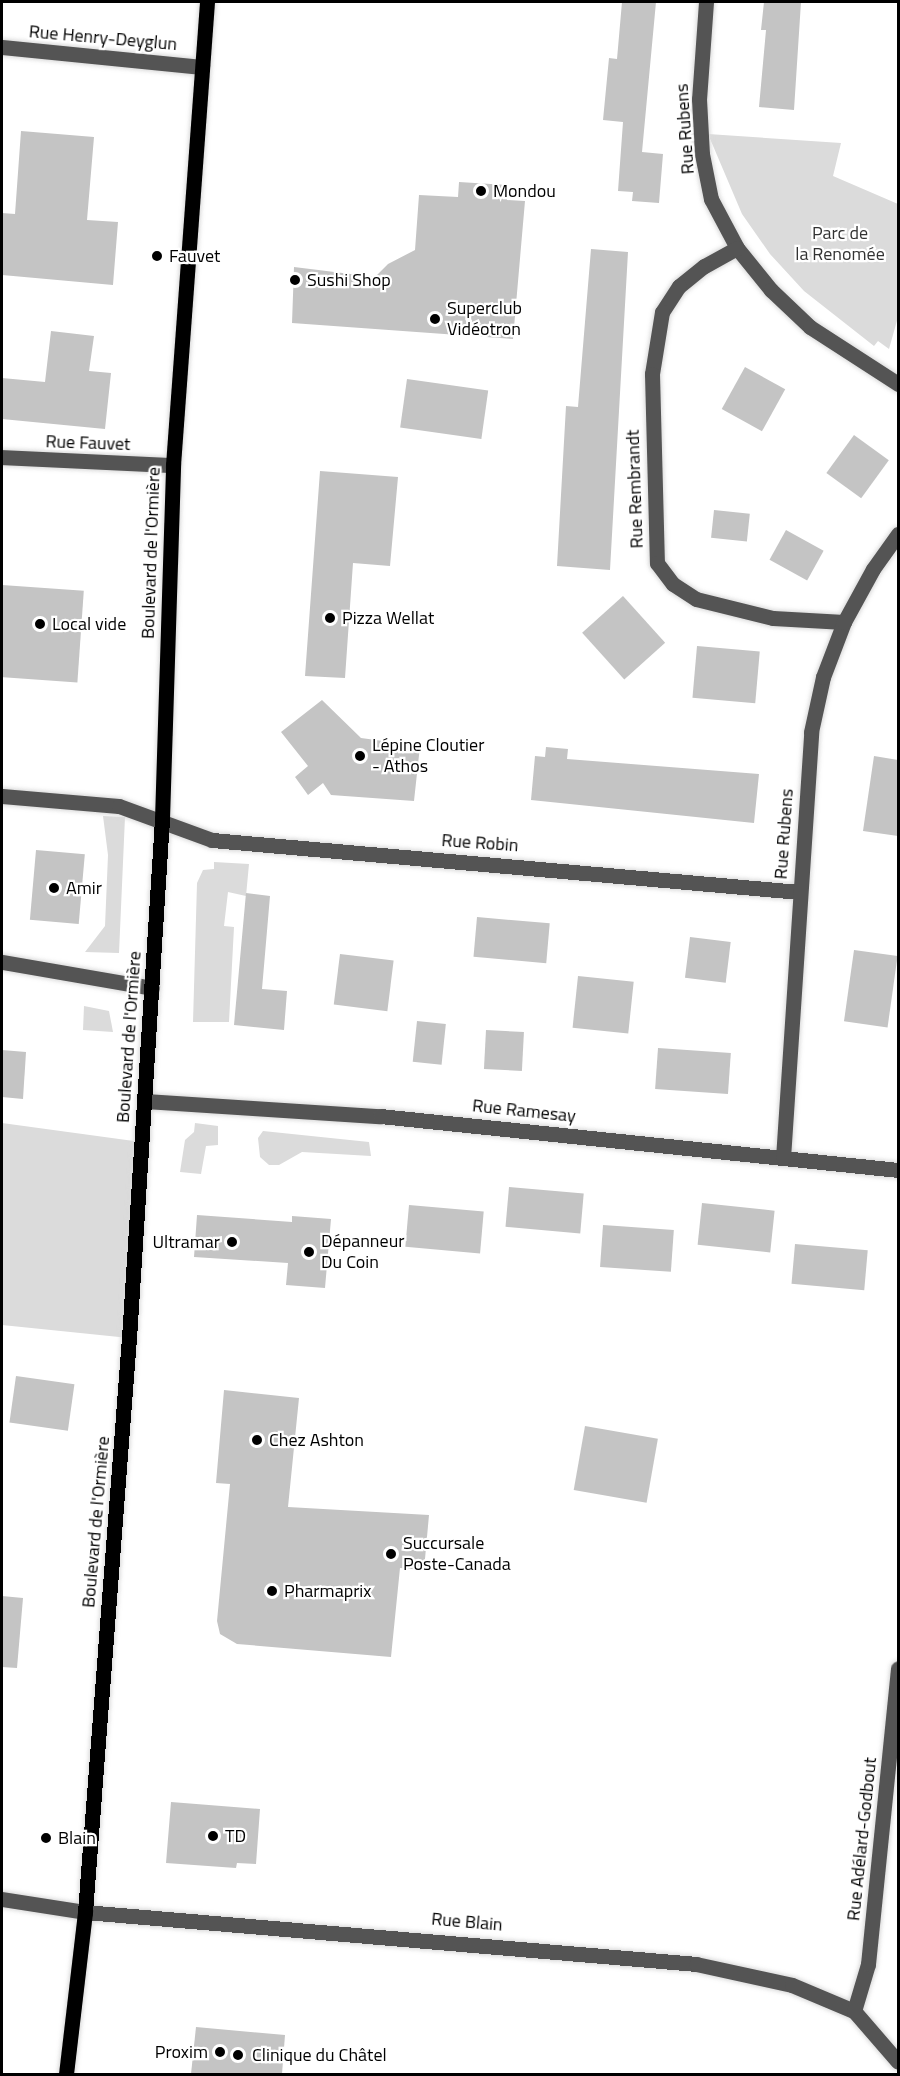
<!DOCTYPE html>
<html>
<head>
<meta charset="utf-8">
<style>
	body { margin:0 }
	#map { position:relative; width:900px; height:2076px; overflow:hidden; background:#fff; font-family:"Titillium Web",sans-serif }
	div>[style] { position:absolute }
	.green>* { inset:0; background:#dbdbdb }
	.building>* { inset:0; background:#c4c4c4; transform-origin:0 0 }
	.roads { filter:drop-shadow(0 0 2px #dbdbdb) drop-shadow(0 0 2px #dbdbdb) }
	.minor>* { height:15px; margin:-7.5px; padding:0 7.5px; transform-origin:7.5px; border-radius:7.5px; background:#545454 }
	.major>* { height:15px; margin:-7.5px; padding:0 7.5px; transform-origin:7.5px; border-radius:7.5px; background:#000 }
	.dots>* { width:16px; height:16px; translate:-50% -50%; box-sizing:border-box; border:3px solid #fff; border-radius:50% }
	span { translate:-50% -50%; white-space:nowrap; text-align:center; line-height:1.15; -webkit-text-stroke:4.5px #fff; paint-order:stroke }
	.street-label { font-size:18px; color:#000 }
	.poi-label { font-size:18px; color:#000 }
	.left { translate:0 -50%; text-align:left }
	.right { translate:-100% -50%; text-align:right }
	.park-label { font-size:18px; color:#323232 }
	.frame { position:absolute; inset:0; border:3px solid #000; pointer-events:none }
</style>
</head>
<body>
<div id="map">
	<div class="green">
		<i style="clip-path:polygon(708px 134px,841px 143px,833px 176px,898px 204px,898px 317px,889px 349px,878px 341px,874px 346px,804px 291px,770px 254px,742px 214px)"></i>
		<i style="clip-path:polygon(103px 816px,125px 817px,119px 953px,85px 952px,105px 926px,108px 855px)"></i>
		<i style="clip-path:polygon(214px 862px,249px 864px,246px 896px,228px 892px,224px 926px,234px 927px,229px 1022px,193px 1022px,197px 883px,203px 870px,214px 869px)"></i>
		<i style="clip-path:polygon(84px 1006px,109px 1011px,113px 1032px,83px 1030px)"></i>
		<i style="clip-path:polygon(2px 1123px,141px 1142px,129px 1338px,2px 1325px)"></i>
		<i style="clip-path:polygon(195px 1123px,218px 1126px,218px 1145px,206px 1146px,201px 1174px,180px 1172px,185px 1140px,194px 1132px)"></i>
		<i style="clip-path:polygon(263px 1131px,369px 1142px,371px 1156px,302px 1152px,279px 1165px,269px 1165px,260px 1157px,258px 1138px)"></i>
	</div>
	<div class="building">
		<i style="clip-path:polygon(622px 2px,656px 2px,642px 152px,663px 154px,659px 203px,632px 201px,633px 192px,618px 191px,623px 122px,603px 120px,609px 58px,617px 59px)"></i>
		<i style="clip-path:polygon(764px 2px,801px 2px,794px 110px,759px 107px,766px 30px,761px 30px)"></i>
		<i style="clip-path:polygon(21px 131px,94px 137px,87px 220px,118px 222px,113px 285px,2px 275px,2px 213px,15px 214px)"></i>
		<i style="clip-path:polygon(459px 182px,507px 185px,507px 200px,525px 201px,513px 339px,292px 323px,294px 267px,375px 277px,388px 264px,415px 250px,419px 195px,458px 197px)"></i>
		<i style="clip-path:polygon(591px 249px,628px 252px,610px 570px,557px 566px,566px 406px,578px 407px)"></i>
		<i style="clip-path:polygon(51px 331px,94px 336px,89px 371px,111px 373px,105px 429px,2px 419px,2px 378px,45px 382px)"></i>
		<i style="left:745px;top:367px;width:46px;height:48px;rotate:29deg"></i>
		<i style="left:407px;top:379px;width:82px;height:49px;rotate:8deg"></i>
		<i style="left:854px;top:435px;width:43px;height:47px;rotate:36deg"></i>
		<i style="clip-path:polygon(320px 471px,398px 477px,390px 566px,353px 563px,345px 678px,305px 676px)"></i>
		<i style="left:714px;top:510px;width:36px;height:28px;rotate:6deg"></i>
		<i style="left:786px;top:530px;width:43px;height:34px;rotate:29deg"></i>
		<i style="left:2px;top:585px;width:82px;height:92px;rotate:4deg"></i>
		<i style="left:623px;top:596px;width:63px;height:55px;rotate:48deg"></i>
		<i style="left:697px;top:646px;width:63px;height:52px;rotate:5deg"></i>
		<i style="clip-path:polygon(322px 700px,361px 738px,420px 746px,414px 801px,331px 795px,323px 783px,308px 795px,295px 777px,308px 766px,281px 732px)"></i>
		<i style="clip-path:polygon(546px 747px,568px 749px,567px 759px,759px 774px,754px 823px,531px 800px,535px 756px,545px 757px)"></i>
		<i style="clip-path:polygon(874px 756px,898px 760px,898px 836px,863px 831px)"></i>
		<i style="left:36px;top:850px;width:49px;height:70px;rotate:5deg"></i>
		<i style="clip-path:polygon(246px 893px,270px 896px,262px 989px,287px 991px,284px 1030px,234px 1025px)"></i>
		<i style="left:477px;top:917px;width:73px;height:40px;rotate:5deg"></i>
		<i style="left:690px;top:937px;width:41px;height:41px;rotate:7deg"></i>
		<i style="left:854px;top:950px;width:44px;height:72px;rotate:8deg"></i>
		<i style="left:340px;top:954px;width:54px;height:51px;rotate:7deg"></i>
		<i style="left:578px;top:976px;width:56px;height:52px;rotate:6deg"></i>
		<i style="left:417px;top:1021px;width:29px;height:41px;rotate:6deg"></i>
		<i style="left:486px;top:1030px;width:38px;height:39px;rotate:3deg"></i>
		<i style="left:658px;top:1048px;width:73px;height:41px;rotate:4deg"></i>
		<i style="clip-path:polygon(2px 1050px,26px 1052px,23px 1099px,2px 1097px)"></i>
		<i style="left:509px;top:1187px;width:75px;height:40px;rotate:5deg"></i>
		<i style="left:702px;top:1203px;width:73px;height:42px;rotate:6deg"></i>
		<i style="left:409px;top:1205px;width:75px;height:42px;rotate:5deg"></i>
		<i style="clip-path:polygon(197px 1215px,292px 1222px,292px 1216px,331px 1219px,325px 1288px,286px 1285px,288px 1263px,194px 1257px)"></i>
		<i style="left:603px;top:1225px;width:71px;height:42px;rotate:4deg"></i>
		<i style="left:795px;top:1244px;width:73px;height:40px;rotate:5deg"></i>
		<i style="left:16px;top:1376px;width:59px;height:47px;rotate:8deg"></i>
		<i style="clip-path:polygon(224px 1390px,299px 1398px,288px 1507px,429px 1515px,424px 1570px,400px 1568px,391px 1657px,237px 1644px,220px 1634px,217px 1621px,230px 1484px,216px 1483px)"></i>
		<i style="left:585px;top:1426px;width:74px;height:65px;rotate:10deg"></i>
		<i style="clip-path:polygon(2px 1596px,23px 1598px,17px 1668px,2px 1667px)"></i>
		<i style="clip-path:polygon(171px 1802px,260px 1809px,256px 1864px,237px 1863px,236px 1868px,166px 1863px)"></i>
		<i style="clip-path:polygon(196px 2027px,285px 2035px,282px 2074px,191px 2074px)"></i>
	</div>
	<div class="roads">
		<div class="minor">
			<i style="left:706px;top:2px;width:97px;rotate:94.1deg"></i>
			<i style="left:699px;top:99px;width:55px;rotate:86.9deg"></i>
			<i style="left:702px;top:154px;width:46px;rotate:78.7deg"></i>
			<i style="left:711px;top:199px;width:55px;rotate:62deg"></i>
			<i style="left:737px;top:248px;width:54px;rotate:51deg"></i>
			<i style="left:771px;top:290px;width:54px;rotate:43.5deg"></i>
			<i style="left:810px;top:327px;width:105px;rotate:32.9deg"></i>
			<i style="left:2px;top:47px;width:201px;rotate:5.7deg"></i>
			<i style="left:737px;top:248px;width:38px;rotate:151deg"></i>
			<i style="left:704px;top:266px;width:32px;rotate:141deg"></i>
			<i style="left:679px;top:286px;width:31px;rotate:123deg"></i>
			<i style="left:662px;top:312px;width:63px;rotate:99.2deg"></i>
			<i style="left:652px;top:374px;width:189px;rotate:88.5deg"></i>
			<i style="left:657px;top:563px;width:26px;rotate:53deg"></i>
			<i style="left:673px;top:584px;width:27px;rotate:33deg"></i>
			<i style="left:696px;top:599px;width:79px;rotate:13.9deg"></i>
			<i style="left:773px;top:618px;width:71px;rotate:3.2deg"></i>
			<i style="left:2px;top:457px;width:171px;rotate:2.7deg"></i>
			<i style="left:2px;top:796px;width:117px;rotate:4.9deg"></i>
			<i style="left:119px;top:806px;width:99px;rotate:20.1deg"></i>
			<i style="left:212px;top:840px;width:589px;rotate:5.06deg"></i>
			<i style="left:2px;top:962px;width:152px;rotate:9.8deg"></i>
			<i style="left:145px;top:1101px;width:235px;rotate:3.7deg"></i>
			<i style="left:380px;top:1116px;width:521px;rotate:5.95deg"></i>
			<i style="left:783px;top:1158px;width:427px;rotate:-86.2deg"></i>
			<i style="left:811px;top:732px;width:56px;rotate:-77.7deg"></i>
			<i style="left:823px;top:677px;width:59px;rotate:-69.1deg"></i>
			<i style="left:844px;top:622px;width:60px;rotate:-61.3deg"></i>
			<i style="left:873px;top:569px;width:43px;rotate:-54.5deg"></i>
			<i style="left:2px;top:1899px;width:84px;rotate:8.9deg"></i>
			<i style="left:85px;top:1912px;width:613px;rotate:4.86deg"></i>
			<i style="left:696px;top:1964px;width:98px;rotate:12.3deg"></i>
			<i style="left:792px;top:1985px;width:67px;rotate:22.8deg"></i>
			<i style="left:854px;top:2011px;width:67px;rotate:49.2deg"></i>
			<i style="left:854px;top:2011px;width:49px;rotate:-73.4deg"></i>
			<i style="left:868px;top:1964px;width:297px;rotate:-84.2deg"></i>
		</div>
		<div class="major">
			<i style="left:66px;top:2074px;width:163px;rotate:-83.3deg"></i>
			<i style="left:85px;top:1912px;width:576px;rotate:-85.62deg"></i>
			<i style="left:129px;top:1338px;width:520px;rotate:-86.36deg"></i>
			<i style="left:162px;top:819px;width:354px;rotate:-88.2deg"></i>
			<i style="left:173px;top:465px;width:464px;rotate:-85.8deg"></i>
		</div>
	</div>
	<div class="dots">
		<i style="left:481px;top:191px;background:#000"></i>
		<i style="left:157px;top:256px;background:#000"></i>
		<i style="left:295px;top:280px;background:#000"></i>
		<i style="left:435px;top:319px;background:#000"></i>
		<i style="left:330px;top:618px;background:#000"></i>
		<i style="left:40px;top:624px;background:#000"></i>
		<i style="left:360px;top:756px;background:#000"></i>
		<i style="left:54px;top:888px;background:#000"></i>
		<i style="left:232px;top:1242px;background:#000"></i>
		<i style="left:309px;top:1252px;background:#000"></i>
		<i style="left:257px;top:1440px;background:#000"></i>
		<i style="left:391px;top:1554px;background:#000"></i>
		<i style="left:272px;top:1591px;background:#000"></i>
		<i style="left:213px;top:1836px;background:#000"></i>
		<i style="left:46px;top:1838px;background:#000"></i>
		<i style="left:220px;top:2052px;background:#000"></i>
		<i style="left:238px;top:2055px;background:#000"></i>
	</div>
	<div class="street-label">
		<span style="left:103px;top:38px;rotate:5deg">Rue Henry-Deyglun</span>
		<span style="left:685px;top:129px;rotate:-94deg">Rue Rubens</span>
		<span style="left:88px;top:443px;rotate:2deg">Rue Fauvet</span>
		<span style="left:635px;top:489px;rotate:-92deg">Rue Rembrandt</span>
		<span style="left:151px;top:553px;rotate:-88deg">Boulevard de l'Ormière</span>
		<span style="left:784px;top:834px;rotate:-86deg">Rue Rubens</span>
		<span style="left:480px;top:843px;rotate:4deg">Rue Robin</span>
		<span style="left:129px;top:1037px;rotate:-86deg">Boulevard de l'Ormière</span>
		<span style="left:524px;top:1111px;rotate:6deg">Rue Ramesay</span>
		<span style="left:96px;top:1522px;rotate:-85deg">Boulevard de l'Ormière</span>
		<span style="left:862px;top:1839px;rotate:-84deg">Rue Adélard-Godbout</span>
		<span style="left:467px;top:1922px;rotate:5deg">Rue Blain</span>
	</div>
	<div class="poi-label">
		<span class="left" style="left:493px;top:191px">Mondou</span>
		<span class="left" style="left:169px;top:256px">Fauvet</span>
		<span class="left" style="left:307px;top:280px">Sushi Shop</span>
		<span class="left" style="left:447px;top:319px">Superclub<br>Vidéotron</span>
		<span class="left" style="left:342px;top:618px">Pizza Wellat</span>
		<span class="left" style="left:52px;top:624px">Local vide</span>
		<span class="left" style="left:372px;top:756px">Lépine Cloutier<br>- Athos</span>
		<span class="left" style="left:66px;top:888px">Amir</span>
		<span class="right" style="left:220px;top:1242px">Ultramar</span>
		<span class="left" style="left:321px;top:1252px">Dépanneur<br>Du Coin</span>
		<span class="left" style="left:269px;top:1440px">Chez Ashton</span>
		<span class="left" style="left:403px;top:1554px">Succursale<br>Poste-Canada</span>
		<span class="left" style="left:284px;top:1591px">Pharmaprix</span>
		<span class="left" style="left:225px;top:1836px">TD</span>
		<span class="left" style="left:58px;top:1838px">Blain</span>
		<span class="right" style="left:208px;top:2052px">Proxim</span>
		<span class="left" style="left:252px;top:2055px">Clinique du Châtel</span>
	</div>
	<div class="park-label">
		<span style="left:840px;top:244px">Parc de<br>la Renomée</span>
	</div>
	<div class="frame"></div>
</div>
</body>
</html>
